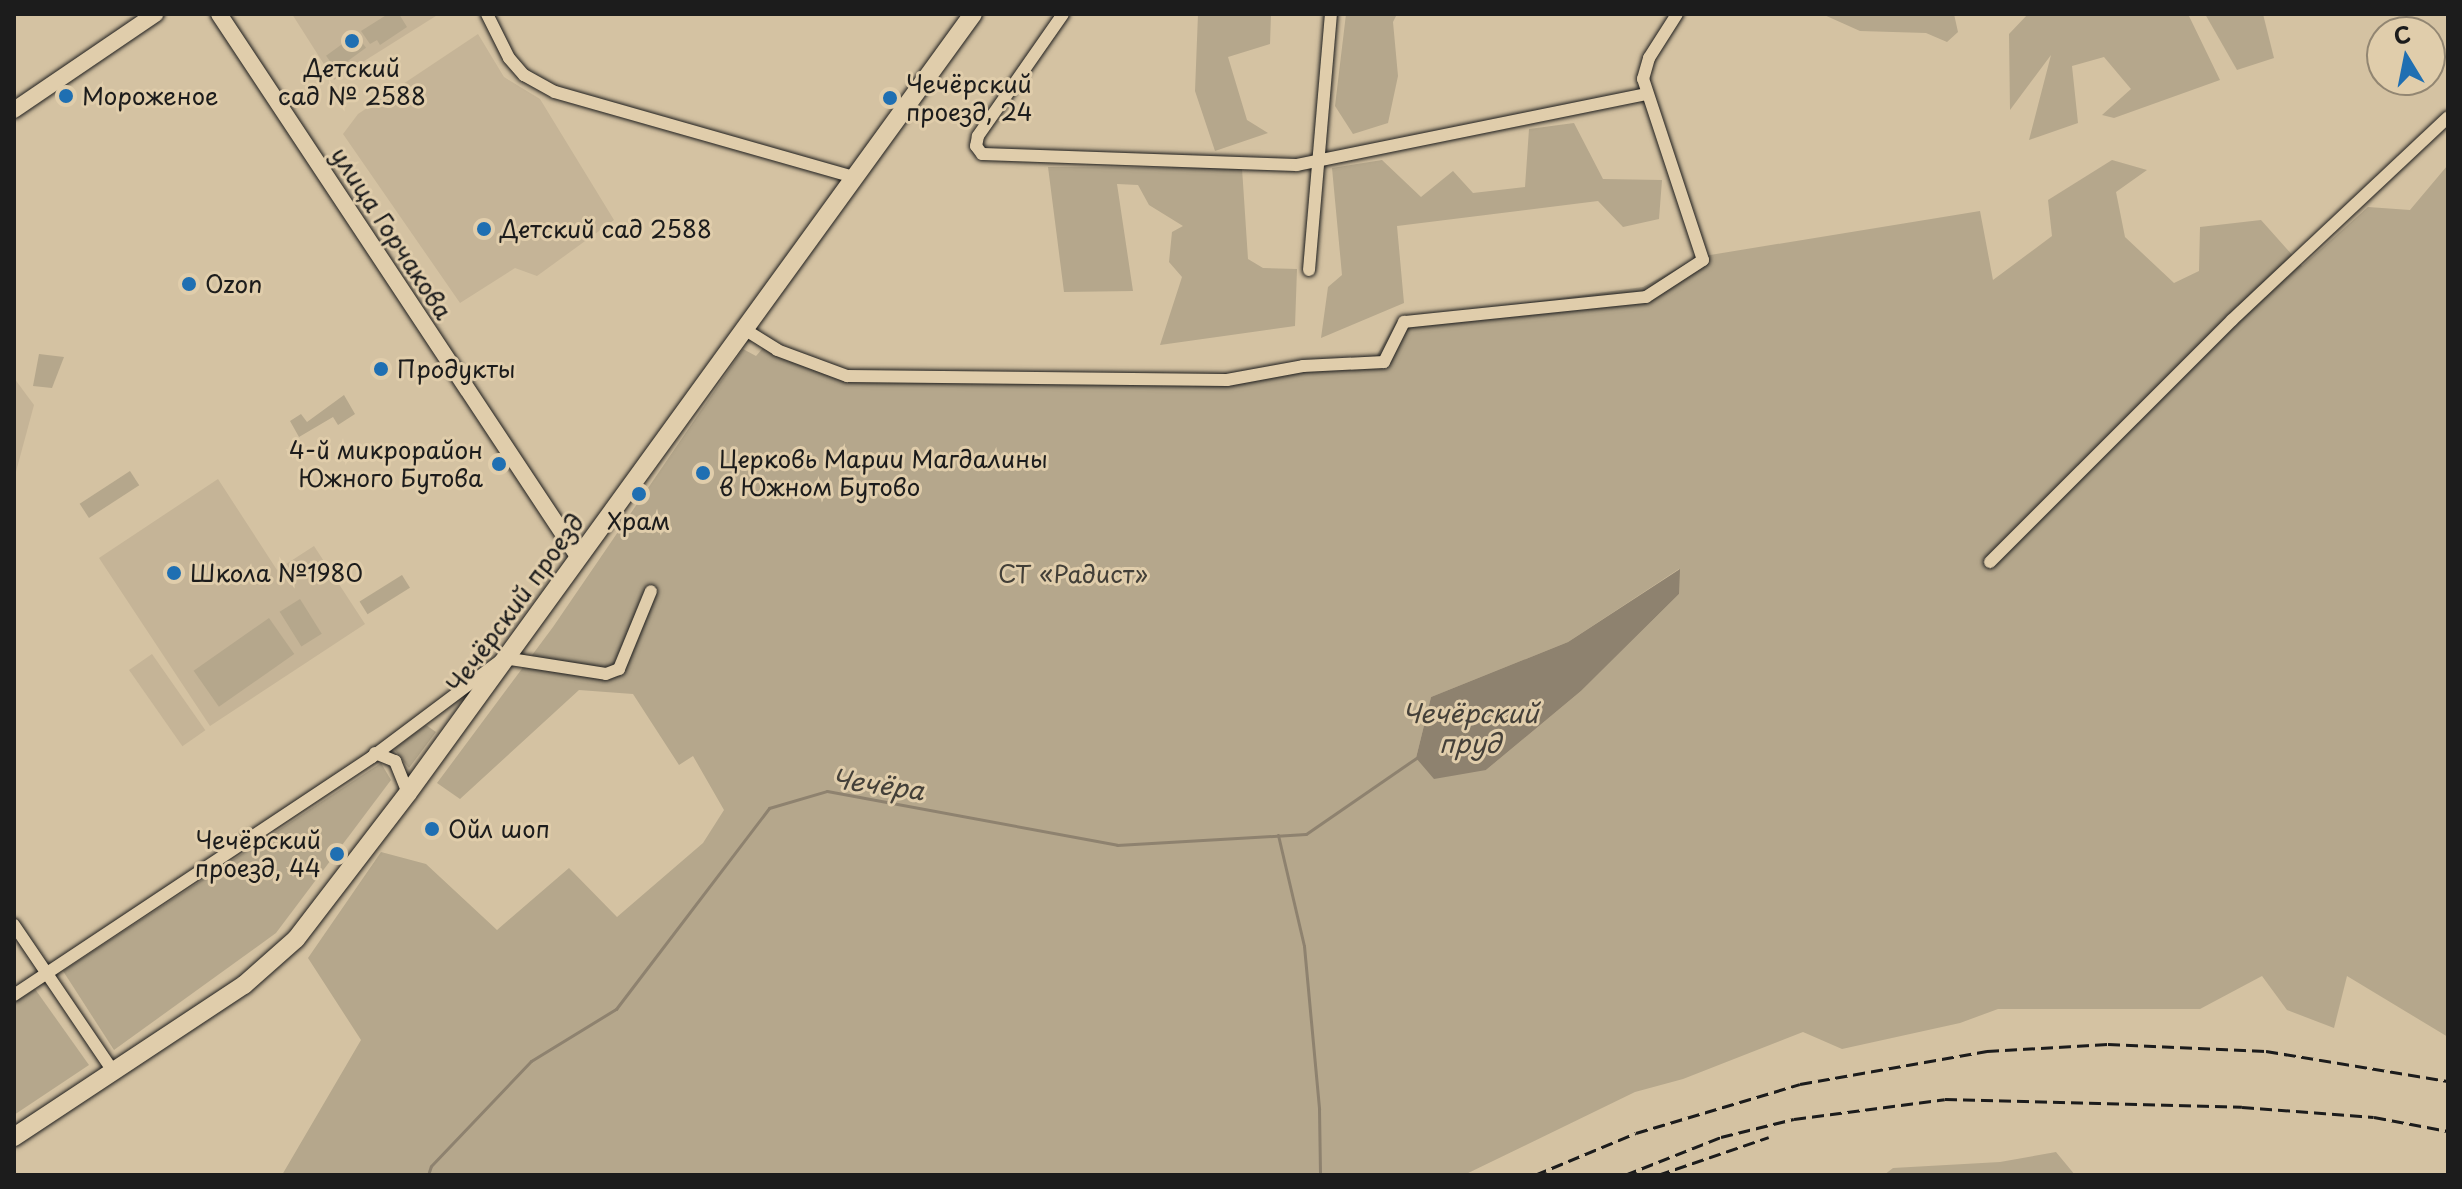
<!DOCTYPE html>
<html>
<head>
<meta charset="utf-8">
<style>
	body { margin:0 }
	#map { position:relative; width:2462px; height:1189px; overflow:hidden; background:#d4c2a2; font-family:"Playpen Sans",sans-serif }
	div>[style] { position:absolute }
	.built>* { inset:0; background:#c5b497; transform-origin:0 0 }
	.green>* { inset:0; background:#b5a78c; transform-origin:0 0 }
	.water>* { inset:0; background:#8e826f }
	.stream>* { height:3px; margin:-1.5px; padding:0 1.5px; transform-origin:1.5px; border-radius:1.5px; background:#8e826f }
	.roads { filter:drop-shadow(0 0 2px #1c1c1c) drop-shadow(0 0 2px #1c1c1c) }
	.minor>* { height:12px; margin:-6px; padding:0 6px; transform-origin:6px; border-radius:6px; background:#e0cdab }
	.tertiary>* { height:16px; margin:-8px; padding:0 8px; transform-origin:8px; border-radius:8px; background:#e0cdab }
	.secondary>* { height:18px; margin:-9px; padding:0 9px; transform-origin:9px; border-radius:9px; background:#e0cdab }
	.rail>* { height:3px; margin-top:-1.5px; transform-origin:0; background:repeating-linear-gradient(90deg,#1c1c1c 0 12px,transparent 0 18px) }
	.dots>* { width:22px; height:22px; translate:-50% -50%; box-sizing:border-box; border:4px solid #e0cdab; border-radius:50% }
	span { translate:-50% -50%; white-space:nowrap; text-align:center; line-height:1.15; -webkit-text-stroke:6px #e0cdab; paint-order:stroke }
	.poi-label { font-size:24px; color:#1c1c1c }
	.left { translate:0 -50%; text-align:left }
	.right { translate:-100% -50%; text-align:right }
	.street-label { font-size:24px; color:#1c1c1c }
	.park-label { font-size:24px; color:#423f38 }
	.water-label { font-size:26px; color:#444039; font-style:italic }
	.frame { position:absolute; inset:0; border:16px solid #1c1c1c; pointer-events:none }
	.north { position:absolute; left:2366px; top:16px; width:80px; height:80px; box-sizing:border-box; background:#e0cdab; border:2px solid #928672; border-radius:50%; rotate:350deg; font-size:22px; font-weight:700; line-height:32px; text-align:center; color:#1c1c1c }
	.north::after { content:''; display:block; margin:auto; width:28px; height:36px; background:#1f6fb2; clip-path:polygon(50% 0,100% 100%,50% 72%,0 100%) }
</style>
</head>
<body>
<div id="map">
	<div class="built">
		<i style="clip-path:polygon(292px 14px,439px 14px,334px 80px)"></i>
		<i style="clip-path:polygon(478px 34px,504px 77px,540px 99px,614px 220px,537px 276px,515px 268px,460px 303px,343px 134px,358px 114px)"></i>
		<i style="clip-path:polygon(14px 378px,34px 405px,14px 479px)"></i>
		<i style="clip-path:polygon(218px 479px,277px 570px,314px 546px,365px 624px,210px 726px,99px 558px)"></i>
		<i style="left:152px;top:654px;width:93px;height:28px;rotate:55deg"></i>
	</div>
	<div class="green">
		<i style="clip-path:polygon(388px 14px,399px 14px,407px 27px,380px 45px,377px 40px,370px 44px,361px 31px)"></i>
		<i style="clip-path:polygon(1198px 14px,1271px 14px,1270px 44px,1228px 57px,1247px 120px,1268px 133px,1215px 151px,1195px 91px)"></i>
		<i style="clip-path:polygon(1346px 14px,1397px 14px,1393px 22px,1398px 76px,1388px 123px,1353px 134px,1335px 106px)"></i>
		<i style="clip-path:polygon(1822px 14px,1954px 14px,1958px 32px,1947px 42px,1926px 33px,1860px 31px)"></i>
		<i style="clip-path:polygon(2028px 14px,2188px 14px,2220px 80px,2114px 118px,2102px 115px,2131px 89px,2104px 57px,2072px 66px,2078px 123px,2029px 140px,2051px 55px,2010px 110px,2009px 34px)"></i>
		<i style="clip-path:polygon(2205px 14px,2263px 14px,2274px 58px,2237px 70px)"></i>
		<i style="left:356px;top:34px;width:17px;height:37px;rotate:54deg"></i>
		<i style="clip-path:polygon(evenodd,2448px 121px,2448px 1037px,2347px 976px,2334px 1028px,2287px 1010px,2262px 976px,2200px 1009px,1998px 1009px,1960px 1023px,1842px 1049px,1803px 1032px,1683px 1079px,1635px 1092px,1464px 1175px,282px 1175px,361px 1040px,308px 958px,381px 852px,426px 864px,497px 930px,569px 868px,617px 917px,703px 843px,724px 810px,693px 756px,679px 765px,633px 694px,579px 690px,460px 799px,437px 783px,553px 627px,743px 349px,756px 356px,768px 342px,848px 373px,1228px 373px,1377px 355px,1397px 320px,1643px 287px,1698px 257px,1980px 211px,1993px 280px,2052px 236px,2048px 200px,2112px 160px,2147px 170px,2116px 192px,2125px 237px,2174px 283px,2199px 271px,2200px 227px,2261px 220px,2302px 266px,2368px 207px,2410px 210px,2447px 166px,2448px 121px,1679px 569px,1679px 594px,1581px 691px,1486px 770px,1416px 758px,1431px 697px,1568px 642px,1679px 569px)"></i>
		<i style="clip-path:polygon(1574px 123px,1603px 179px,1662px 180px,1659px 219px,1623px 227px,1598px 201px,1397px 226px,1404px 303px,1321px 338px,1328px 287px,1342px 275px,1332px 168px,1382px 160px,1421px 197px,1453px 171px,1473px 193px,1525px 187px,1529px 129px)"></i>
		<i style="clip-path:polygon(1048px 167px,1242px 168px,1248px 259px,1263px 268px,1297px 269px,1295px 326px,1160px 345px,1182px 277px,1169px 262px,1172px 232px,1183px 226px,1149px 205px,1138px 185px,1117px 184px,1133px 291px,1064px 292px)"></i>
		<i style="clip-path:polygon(39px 354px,64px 357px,52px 388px,33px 386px)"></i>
		<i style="clip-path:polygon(344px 395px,355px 414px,338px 425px,333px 417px,299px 437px,290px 421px,301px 414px,307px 422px)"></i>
		<i style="left:130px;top:471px;width:17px;height:60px;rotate:57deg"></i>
		<i style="left:402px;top:575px;width:15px;height:50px;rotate:58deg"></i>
		<i style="left:300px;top:599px;width:41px;height:24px;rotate:58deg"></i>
		<i style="left:269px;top:618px;width:44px;height:92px;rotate:55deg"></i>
		<i style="clip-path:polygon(426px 725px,436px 732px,409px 768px,394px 749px)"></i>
		<i style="clip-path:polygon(381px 763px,391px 780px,276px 933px,114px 1050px,63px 971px)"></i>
		<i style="clip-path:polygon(35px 989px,89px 1065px,14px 1115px,14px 1003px)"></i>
		<i style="clip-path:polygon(2056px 1152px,2075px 1175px,1884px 1175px,1893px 1168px,2000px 1162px)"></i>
	</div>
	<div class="water">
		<i style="clip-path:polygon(1680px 569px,1679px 594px,1581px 691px,1486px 770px,1434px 779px,1416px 758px,1431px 697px,1568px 642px)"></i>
	</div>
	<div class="stream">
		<i style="left:1278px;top:835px;width:114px;rotate:76.8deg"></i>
		<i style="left:1304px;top:946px;width:164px;rotate:84.7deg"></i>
		<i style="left:1319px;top:1109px;width:66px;rotate:89.1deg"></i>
		<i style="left:428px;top:1175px;width:9px;rotate:-72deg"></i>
		<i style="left:431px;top:1166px;width:145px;rotate:-46.4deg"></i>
		<i style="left:531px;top:1061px;width:100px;rotate:-31.5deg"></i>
		<i style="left:616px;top:1009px;width:253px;rotate:-52.7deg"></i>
		<i style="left:769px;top:808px;width:60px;rotate:-16.3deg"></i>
		<i style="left:827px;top:791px;width:295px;rotate:10.5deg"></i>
		<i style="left:1117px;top:845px;width:189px;rotate:-3.3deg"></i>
		<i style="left:1306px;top:834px;width:134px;rotate:-34.6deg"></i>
	</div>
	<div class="roads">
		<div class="minor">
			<i style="left:487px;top:14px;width:49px;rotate:63.4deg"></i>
			<i style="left:509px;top:58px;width:23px;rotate:49deg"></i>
			<i style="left:524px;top:75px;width:35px;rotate:29deg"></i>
			<i style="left:555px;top:92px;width:310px;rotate:15.9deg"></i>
			<i style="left:1063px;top:14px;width:149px;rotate:124.9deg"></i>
			<i style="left:978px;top:136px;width:10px;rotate:101deg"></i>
			<i style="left:976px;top:146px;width:10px;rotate:53deg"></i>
			<i style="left:982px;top:154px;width:315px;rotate:2deg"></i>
			<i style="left:1297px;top:165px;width:355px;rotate:-11.5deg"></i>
			<i style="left:1309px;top:270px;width:257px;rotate:-85.1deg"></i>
			<i style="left:744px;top:329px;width:39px;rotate:32deg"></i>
			<i style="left:777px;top:350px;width:75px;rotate:20.4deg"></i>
			<i style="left:847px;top:376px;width:380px;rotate:0.6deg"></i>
			<i style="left:1227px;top:380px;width:77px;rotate:-10.4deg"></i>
			<i style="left:1303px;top:366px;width:81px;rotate:-2.8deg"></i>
			<i style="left:1384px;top:362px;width:45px;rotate:-63.4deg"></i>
			<i style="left:1404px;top:322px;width:243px;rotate:-5.9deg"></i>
			<i style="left:1646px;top:297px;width:68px;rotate:-33deg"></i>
			<i style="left:1703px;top:260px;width:191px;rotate:-108.3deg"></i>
			<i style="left:1643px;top:79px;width:22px;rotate:-74deg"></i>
			<i style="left:1649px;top:58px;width:52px;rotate:-57.5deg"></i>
			<i style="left:1990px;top:562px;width:342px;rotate:-45deg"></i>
			<i style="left:2232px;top:320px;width:296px;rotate:-43.2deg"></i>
			<i style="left:375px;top:753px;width:22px;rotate:22deg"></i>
			<i style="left:395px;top:761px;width:35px;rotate:68deg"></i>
			<i style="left:14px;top:925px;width:176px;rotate:55.9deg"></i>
			<i style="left:14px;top:995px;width:430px;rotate:-33.6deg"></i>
			<i style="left:372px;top:757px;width:165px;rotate:-36.9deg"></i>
			<i style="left:504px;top:658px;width:103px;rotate:8.9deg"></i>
			<i style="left:606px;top:674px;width:14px;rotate:-21deg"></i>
			<i style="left:619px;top:669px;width:84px;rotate:-67.7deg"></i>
		</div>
		<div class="tertiary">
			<i style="left:219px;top:14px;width:652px;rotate:56.5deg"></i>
			<i style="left:14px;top:110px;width:171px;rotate:-34.2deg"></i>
		</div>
		<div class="secondary">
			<i style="left:14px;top:1137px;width:276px;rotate:-33.5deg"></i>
			<i style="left:244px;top:985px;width:69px;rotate:-41.5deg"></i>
			<i style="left:296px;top:939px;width:184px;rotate:-52.5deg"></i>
			<i style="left:408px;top:793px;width:962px;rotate:-54.05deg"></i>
		</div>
	</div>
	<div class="rail">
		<i style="left:1535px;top:1175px;width:109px;rotate:-22.6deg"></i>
		<i style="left:1636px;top:1133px;width:171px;rotate:-16.6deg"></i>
		<i style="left:1800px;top:1084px;width:190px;rotate:-10deg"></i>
		<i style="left:1987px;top:1051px;width:121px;rotate:-3.3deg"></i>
		<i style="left:2108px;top:1044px;width:158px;rotate:2.5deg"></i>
		<i style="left:2266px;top:1051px;width:184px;rotate:9.4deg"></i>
		<i style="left:1625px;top:1175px;width:103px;rotate:-21.6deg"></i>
		<i style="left:1721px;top:1137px;width:75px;rotate:-13.9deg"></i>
		<i style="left:1794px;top:1119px;width:152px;rotate:-7.5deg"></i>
		<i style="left:1945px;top:1099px;width:297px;rotate:1.5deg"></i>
		<i style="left:2242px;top:1107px;width:132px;rotate:4.3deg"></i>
		<i style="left:2374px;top:1117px;width:75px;rotate:10.7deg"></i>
		<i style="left:1658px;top:1175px;width:117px;rotate:-18.9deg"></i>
	</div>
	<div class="dots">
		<i style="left:352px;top:41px;background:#1f6fb2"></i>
		<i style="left:66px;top:96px;background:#1f6fb2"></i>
		<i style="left:890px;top:98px;background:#1f6fb2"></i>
		<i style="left:484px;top:229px;background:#1f6fb2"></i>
		<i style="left:189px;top:284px;background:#1f6fb2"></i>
		<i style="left:381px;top:369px;background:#1f6fb2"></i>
		<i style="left:499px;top:464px;background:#1f6fb2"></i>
		<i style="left:703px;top:473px;background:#1f6fb2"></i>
		<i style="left:639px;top:494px;background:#1f6fb2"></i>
		<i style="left:174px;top:573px;background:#1f6fb2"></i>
		<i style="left:432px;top:829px;background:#1f6fb2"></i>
		<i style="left:337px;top:854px;background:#1f6fb2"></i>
	</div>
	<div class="poi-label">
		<span style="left:352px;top:82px">Детский<br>сад № 2588</span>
		<span class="left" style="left:906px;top:98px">Чечёрский<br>проезд, 24</span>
		<span class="left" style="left:82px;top:96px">Мороженое</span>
		<span class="left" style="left:500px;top:229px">Детский сад 2588</span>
		<span class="left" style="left:205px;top:284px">Ozon</span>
		<span class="left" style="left:397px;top:369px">Продукты</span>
		<span class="right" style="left:483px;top:464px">4-й микрорайон<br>Южного Бутова</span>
		<span class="left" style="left:719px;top:473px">Церковь Марии Магдалины<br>в Южном Бутово</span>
		<span style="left:639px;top:521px">Храм</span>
		<span class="left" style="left:190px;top:573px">Школа №1980</span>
		<span class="left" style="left:448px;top:829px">Ойл шоп</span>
		<span class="right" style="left:321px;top:854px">Чечёрский<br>проезд, 44</span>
	</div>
	<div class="street-label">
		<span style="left:392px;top:233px;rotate:57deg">улица Горчакова</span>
		<span style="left:515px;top:603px;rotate:-54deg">Чечёрский проезд</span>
	</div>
	<div class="park-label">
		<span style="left:1073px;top:574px">СТ «Радист»</span>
	</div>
	<div class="water-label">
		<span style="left:1470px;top:728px">Чечёрский<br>пруд</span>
		<span style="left:878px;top:784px;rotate:8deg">Чечёра</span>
	</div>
	<div class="frame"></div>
	<div class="north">С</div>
</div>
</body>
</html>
